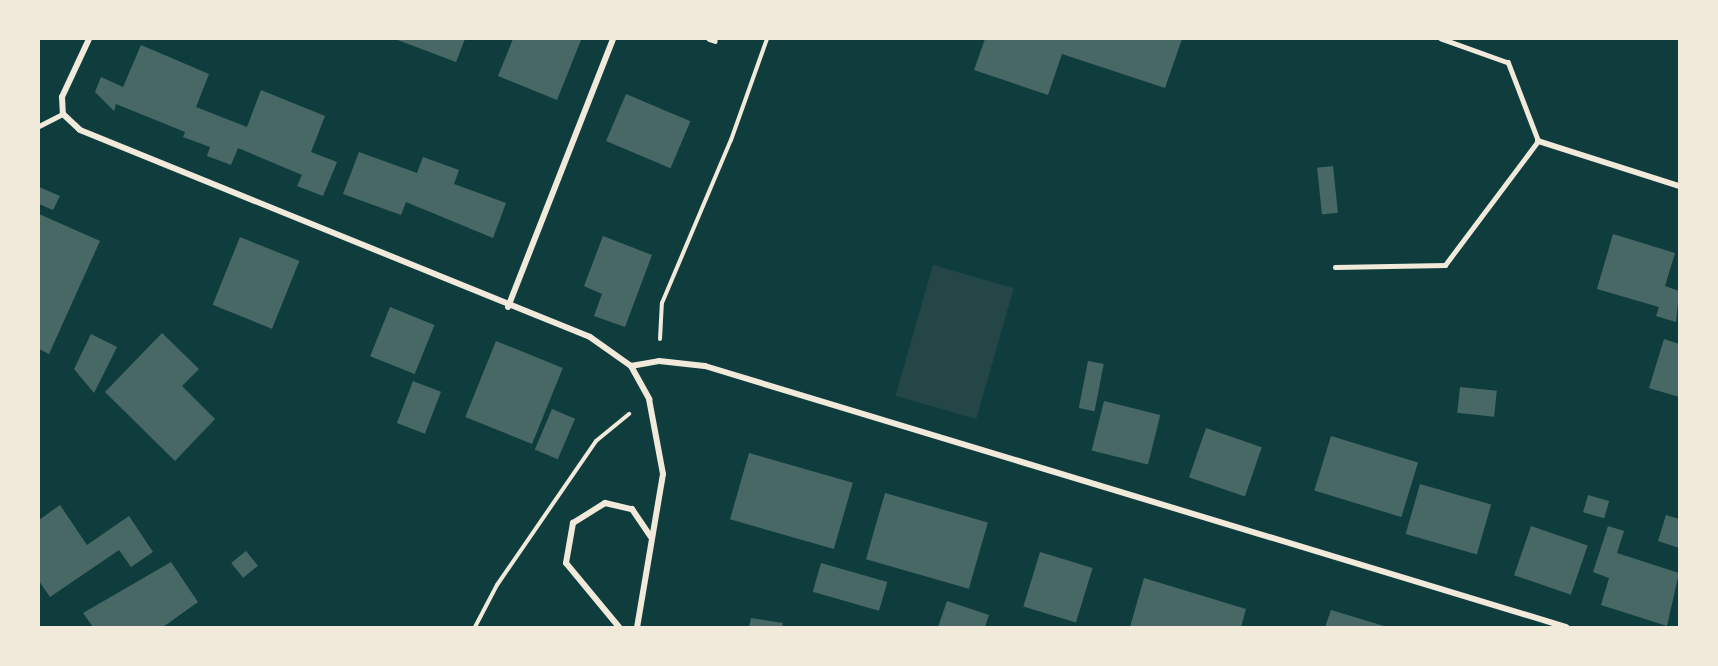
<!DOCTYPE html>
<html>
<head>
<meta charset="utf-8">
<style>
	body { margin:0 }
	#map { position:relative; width:1718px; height:666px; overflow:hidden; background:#0f3d3e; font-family:Signika,sans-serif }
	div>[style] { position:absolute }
	.green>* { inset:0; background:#244646; transform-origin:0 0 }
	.building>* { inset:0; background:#486865; transform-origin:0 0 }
	.path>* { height:4px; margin:-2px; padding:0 2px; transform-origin:2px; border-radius:2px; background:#f1e9da }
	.service>* { height:4.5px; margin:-2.25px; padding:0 2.25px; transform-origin:2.25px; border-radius:2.25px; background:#f1e9da }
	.minor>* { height:6px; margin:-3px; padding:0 3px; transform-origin:3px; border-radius:3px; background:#f1e9da }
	span { translate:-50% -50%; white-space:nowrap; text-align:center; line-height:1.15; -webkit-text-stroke:4.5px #f1e9da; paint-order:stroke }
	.frame { position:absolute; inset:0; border:40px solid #f1e9da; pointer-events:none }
</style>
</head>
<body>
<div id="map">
	<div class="green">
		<i style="left:933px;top:265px;width:84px;height:136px;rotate:16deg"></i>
	</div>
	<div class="building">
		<i style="clip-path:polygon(395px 39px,465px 39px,456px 62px)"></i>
		<i style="clip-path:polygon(513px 39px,581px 40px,557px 100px,498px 76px)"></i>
		<i style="clip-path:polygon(985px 39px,1182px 39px,1165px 88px,1062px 54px,1048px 95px,974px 70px)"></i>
		<i style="clip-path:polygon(141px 45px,209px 74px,196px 107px,247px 127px,261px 90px,325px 116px,311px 152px,337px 162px,323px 196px,297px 186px,302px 175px,238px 148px,231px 165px,207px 156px,210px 147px,183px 137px,185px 132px,116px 104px,114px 111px,95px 92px,101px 77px,123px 87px)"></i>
		<i style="left:626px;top:94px;width:70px;height:51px;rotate:23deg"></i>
		<i style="clip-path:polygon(359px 152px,417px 173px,423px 157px,459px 170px,454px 184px,506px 203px,493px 238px,406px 202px,401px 215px,343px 194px)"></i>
		<i style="left:1333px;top:166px;width:47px;height:16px;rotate:84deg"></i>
		<i style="clip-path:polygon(39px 187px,60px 196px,53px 210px,39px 204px)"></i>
		<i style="clip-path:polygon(39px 214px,100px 241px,49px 354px,39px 349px)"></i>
		<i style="clip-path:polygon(1613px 234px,1675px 253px,1665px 286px,1679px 291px,1676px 322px,1656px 316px,1659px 307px,1597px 289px)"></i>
		<i style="clip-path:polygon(603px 236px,652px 255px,625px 327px,594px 316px,602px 294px,584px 286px)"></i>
		<i style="left:240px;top:237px;width:64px;height:73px;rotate:22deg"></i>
		<i style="left:390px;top:307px;width:48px;height:53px;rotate:22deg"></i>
		<i style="clip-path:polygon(162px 333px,199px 369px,182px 386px,215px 419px,175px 461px,105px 392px)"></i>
		<i style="clip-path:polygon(91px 334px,117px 347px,94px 393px,74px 369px)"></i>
		<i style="clip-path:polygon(1664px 339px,1679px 344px,1679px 397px,1649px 388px)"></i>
		<i style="left:496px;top:341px;width:72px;height:82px;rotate:22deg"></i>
		<i style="left:1088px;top:361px;width:16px;height:48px;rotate:11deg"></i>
		<i style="left:413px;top:381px;width:30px;height:45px;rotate:21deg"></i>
		<i style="left:1460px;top:387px;width:37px;height:26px;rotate:6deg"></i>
		<i style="left:1104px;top:401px;width:58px;height:51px;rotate:14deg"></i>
		<i style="left:552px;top:409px;width:25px;height:44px;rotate:23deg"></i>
		<i style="left:1206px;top:428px;width:59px;height:52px;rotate:19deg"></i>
		<i style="left:1331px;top:436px;width:91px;height:57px;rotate:17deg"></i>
		<i style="left:749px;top:453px;width:108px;height:69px;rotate:16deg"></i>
		<i style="left:1420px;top:484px;width:74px;height:52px;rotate:16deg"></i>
		<i style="left:885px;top:493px;width:107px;height:69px;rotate:16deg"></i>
		<i style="left:1588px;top:495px;width:22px;height:18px;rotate:16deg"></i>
		<i style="clip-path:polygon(60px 505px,87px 545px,129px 516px,153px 552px,131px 567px,119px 550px,50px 597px,39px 581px,39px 520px)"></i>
		<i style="clip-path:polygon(1666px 515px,1679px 519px,1679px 548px,1658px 541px)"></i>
		<i style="left:1531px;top:526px;width:60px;height:52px;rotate:19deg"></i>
		<i style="clip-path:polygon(1608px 526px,1624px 531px,1617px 553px,1679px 573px,1667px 626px,1601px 605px,1609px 578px,1593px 572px)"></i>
		<i style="left:246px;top:551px;width:19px;height:19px;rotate:51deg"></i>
		<i style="left:1040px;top:552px;width:55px;height:57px;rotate:17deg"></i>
		<i style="clip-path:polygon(171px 562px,198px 602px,163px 627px,93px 627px,83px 613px)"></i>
		<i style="left:821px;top:563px;width:69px;height:30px;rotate:16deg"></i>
		<i style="clip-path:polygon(1144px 578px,1246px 609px,1241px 627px,1130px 627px)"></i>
		<i style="clip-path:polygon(947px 601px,989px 615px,985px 627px,938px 627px)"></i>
		<i style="clip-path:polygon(1331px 610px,1384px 626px,1384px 627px,1325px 627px)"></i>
		<i style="clip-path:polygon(751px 618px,783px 623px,782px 627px,749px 627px)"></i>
	</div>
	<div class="path">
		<i style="left:660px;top:339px;width:36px;rotate:-87deg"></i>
		<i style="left:662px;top:303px;width:177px;rotate:-67.1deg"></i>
		<i style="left:731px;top:140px;width:107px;rotate:-70.4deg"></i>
		<i style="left:475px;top:627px;width:47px;rotate:-62.4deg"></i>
		<i style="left:497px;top:585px;width:175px;rotate:-55.5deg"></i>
		<i style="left:596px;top:441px;width:43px;rotate:-39.3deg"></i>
	</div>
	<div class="service">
		<i style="left:709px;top:39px;width:6px;rotate:18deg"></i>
		<i style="left:39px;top:126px;width:27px;rotate:-27deg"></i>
		<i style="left:1335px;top:267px;width:110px;rotate:-1deg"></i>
		<i style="left:1445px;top:265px;width:155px;rotate:-53.1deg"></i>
		<i style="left:1538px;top:141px;width:84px;rotate:-111deg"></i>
		<i style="left:1508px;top:63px;width:71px;rotate:-160.3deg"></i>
	</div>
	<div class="minor">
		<i style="left:89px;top:39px;width:64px;rotate:115deg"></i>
		<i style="left:62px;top:97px;width:17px;rotate:87deg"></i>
		<i style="left:63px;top:114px;width:23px;rotate:43deg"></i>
		<i style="left:80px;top:130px;width:550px;rotate:22.09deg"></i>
		<i style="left:590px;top:337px;width:50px;rotate:35.3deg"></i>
		<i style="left:631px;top:366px;width:28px;rotate:-10deg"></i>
		<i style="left:659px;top:361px;width:46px;rotate:6.2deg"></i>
		<i style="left:705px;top:366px;width:900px;rotate:16.86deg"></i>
		<i style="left:1538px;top:141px;width:148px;rotate:17.7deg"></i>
		<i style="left:508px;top:307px;width:288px;rotate:-68.6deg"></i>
		<i style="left:631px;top:366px;width:38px;rotate:61deg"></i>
		<i style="left:649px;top:399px;width:76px;rotate:79.4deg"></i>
		<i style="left:663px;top:474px;width:155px;rotate:99.6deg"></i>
		<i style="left:619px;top:627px;width:83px;rotate:-129.6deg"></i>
		<i style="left:566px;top:563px;width:41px;rotate:-80.1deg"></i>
		<i style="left:573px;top:523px;width:38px;rotate:-32deg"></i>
		<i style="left:605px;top:503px;width:28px;rotate:13deg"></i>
		<i style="left:632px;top:509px;width:34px;rotate:56deg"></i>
	</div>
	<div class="frame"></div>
</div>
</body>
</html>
